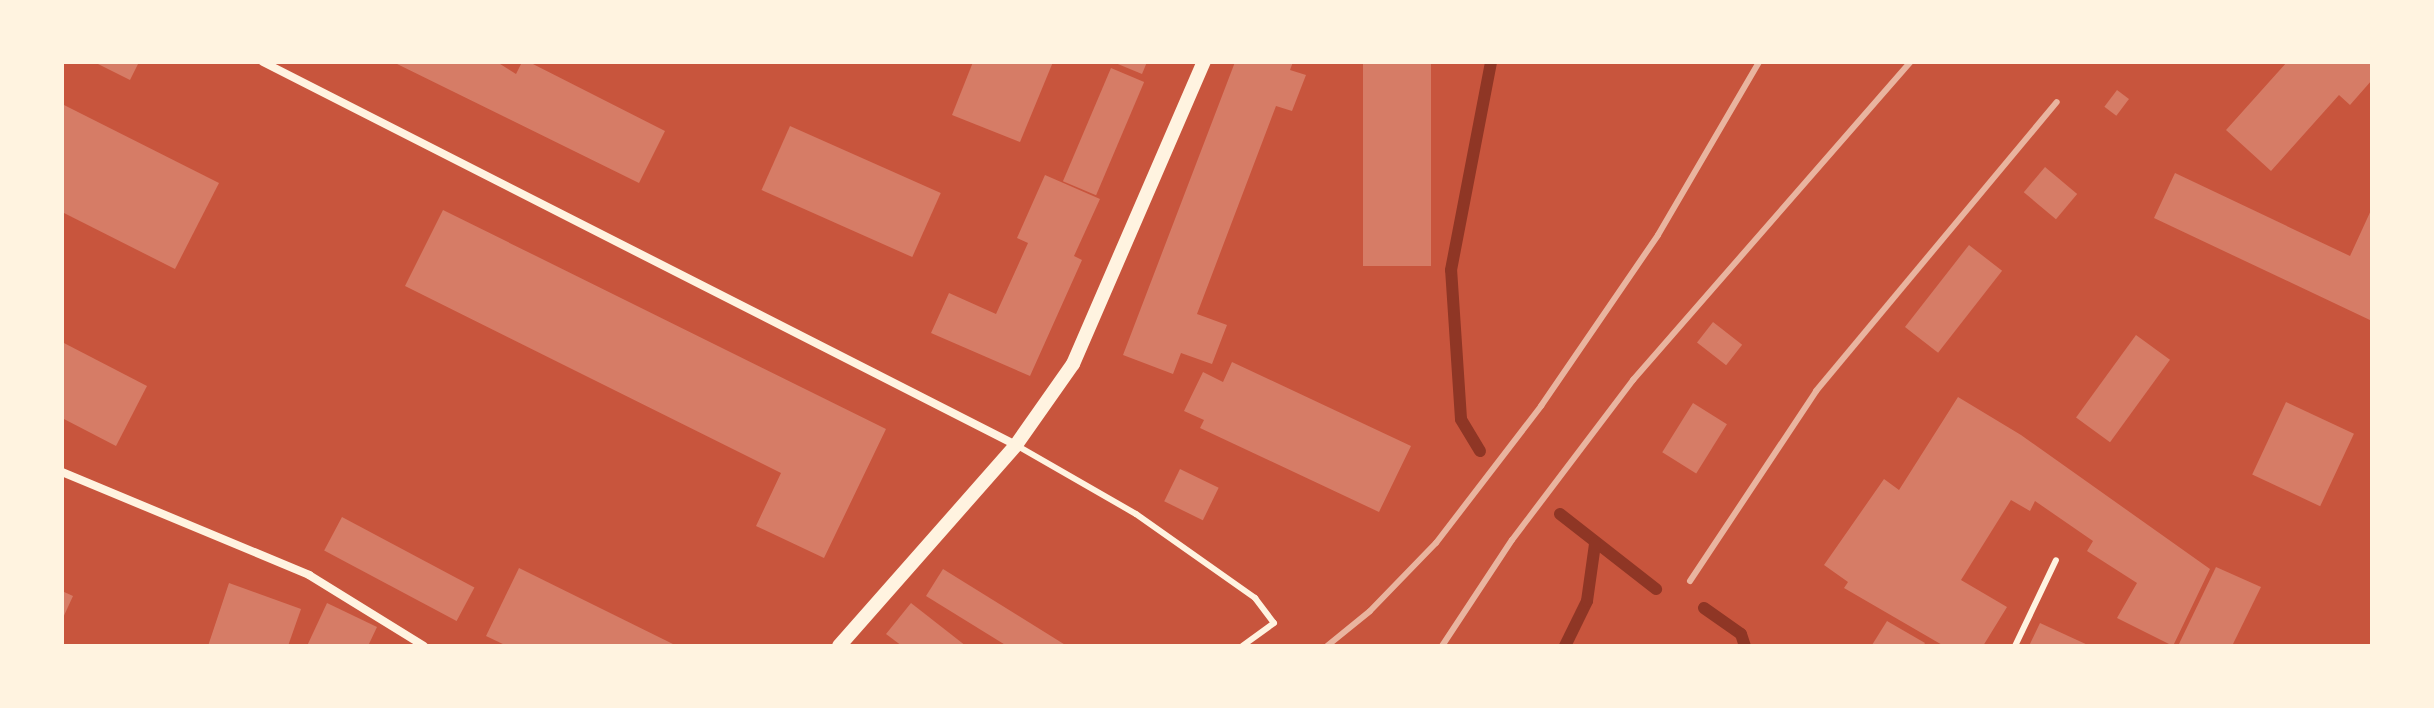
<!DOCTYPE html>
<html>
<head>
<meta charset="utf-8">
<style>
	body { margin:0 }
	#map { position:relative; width:2434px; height:708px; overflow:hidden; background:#c8553d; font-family:Barlow,sans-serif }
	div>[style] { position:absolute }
	.stream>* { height:12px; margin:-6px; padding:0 6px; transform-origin:6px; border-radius:6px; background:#8f3625 }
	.building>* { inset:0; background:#d67c66; transform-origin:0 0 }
	.service>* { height:6px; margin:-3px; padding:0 3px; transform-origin:3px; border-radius:3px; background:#fff3e0 }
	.minor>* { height:8px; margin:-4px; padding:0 4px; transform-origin:4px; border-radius:4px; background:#fff3e0 }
	.tertiary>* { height:14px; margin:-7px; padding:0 7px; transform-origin:7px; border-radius:7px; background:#fff3e0 }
	.rail>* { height:6px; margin:-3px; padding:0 3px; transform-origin:3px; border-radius:3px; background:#e9b49f }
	span { translate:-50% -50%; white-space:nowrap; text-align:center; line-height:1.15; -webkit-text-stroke:6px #fff3e0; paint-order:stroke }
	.frame { position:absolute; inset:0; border:64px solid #fff3e0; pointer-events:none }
</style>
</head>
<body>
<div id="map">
	<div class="stream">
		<i style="left:1480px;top:451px;width:37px;rotate:-121deg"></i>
		<i style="left:1461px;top:419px;width:149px;rotate:-93.8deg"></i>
		<i style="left:1451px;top:270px;width:212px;rotate:-79.1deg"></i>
		<i style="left:1560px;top:514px;width:122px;rotate:38deg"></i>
		<i style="left:1704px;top:608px;width:45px;rotate:35.1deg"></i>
		<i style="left:1741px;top:634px;width:13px;rotate:72deg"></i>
		<i style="left:1565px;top:646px;width:50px;rotate:-63.9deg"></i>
		<i style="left:1587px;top:601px;width:58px;rotate:-82deg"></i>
	</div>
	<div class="building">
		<i style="clip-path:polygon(94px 62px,139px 62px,130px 80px)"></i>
		<i style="clip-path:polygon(393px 62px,497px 62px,516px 74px,522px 62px,529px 62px,665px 131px,639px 183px)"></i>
		<i style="clip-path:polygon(973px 62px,1053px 62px,1020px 142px,952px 115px)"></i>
		<i style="clip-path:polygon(1113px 62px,1147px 62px,1142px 74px)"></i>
		<i style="clip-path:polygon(1235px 62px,1293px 62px,1290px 70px,1306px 75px,1292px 111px,1276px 106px,1197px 314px,1227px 325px,1212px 364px,1181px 353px,1173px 374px,1123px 355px)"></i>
		<i style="left:1363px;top:62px;width:68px;height:204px"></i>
		<i style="clip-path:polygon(2287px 62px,2372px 62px,2372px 80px,2350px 105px,2339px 95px,2271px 171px,2226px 130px)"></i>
		<i style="left:1111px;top:68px;width:36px;height:123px;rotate:23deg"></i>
		<i style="left:2117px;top:90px;width:15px;height:21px;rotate:37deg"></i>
		<i style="clip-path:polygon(62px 104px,219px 183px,175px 269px,62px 212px)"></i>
		<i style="left:790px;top:126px;width:165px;height:70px;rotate:24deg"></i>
		<i style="left:2045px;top:167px;width:42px;height:33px;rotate:40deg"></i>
		<i style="clip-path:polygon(2175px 173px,2350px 256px,2372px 208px,2372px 321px,2154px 218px)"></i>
		<i style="clip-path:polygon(1045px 175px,1100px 199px,1074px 256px,1082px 260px,1030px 376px,931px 333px,949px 293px,996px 314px,1028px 243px,1017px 238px)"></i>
		<i style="clip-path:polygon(443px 210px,886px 429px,824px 558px,756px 526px,781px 473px,405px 286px)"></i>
		<i style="left:1969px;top:245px;width:42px;height:104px;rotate:38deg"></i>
		<i style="left:1713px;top:322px;width:37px;height:26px;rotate:38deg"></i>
		<i style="left:2136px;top:335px;width:42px;height:102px;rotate:36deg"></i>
		<i style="clip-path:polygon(62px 342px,147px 386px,116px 446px,62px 418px)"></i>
		<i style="clip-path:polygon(1232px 362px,1411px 446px,1379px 512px,1200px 428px,1204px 420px,1184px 411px,1203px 372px,1223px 382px)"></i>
		<i style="clip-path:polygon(1958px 397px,2021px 435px,2210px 569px,2173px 646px,2117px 618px,2137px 583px,2087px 551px,2093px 541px,2035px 501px,2030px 511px,2011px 500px,1961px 580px,2007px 607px,1983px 646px,1944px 646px,1844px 588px,1848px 582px,1824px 565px,1884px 479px,1899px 490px)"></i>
		<i style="left:2286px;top:402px;width:75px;height:80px;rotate:25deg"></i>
		<i style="left:1693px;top:403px;width:40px;height:58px;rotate:32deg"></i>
		<i style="left:1180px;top:469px;width:43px;height:36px;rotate:26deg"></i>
		<i style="left:342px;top:517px;width:150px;height:38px;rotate:28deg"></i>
		<i style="clip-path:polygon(2216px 567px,2261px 587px,2232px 646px,2178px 646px)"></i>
		<i style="clip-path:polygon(519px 568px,677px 646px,507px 646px,486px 636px)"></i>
		<i style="clip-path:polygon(943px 569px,1067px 646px,1007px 646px,926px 596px)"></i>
		<i style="clip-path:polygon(229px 583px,301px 609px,288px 646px,208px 646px)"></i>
		<i style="clip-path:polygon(62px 591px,73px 596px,62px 620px)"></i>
		<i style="clip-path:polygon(327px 603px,377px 627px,368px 646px,307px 646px)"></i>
		<i style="clip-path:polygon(911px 603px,966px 646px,902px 646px,886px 634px)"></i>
		<i style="clip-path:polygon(1887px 621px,1925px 643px,1923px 646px,1872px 645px)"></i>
		<i style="clip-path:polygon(2040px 623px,2090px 646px,2029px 646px)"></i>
	</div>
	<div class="service">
		<i style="left:1016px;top:445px;width:138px;rotate:29.9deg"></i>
		<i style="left:1136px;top:514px;width:146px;rotate:35.2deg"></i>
		<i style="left:1255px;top:598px;width:31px;rotate:53deg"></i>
		<i style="left:1274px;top:623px;width:39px;rotate:144deg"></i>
		<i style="left:2015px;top:646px;width:95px;rotate:-64.5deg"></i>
	</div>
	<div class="minor">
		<i style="left:263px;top:62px;width:845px;rotate:26.96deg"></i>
		<i style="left:62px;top:472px;width:268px;rotate:22.6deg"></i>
		<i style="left:309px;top:575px;width:135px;rotate:31.7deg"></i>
	</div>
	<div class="tertiary">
		<i style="left:839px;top:646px;width:268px;rotate:-48.6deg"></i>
		<i style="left:1016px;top:445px;width:99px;rotate:-54.9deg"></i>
		<i style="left:1073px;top:364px;width:329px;rotate:-66.6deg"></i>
	</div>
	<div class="rail">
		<i style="left:1690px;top:581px;width:228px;rotate:-56.4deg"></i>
		<i style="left:1816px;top:391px;width:376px;rotate:-50.2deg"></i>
		<i style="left:1327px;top:646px;width:55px;rotate:-39.1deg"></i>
		<i style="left:1370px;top:611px;width:95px;rotate:-45.9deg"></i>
		<i style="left:1436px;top:543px;width:173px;rotate:-52.5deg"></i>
		<i style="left:1541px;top:406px;width:207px;rotate:-55.6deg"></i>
		<i style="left:1658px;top:235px;width:200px;rotate:-59.7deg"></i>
		<i style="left:1442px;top:646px;width:127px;rotate:-56.6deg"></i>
		<i style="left:1512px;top:540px;width:201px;rotate:-52.9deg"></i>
		<i style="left:1633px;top:380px;width:422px;rotate:-48.9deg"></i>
	</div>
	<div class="frame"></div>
</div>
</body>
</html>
